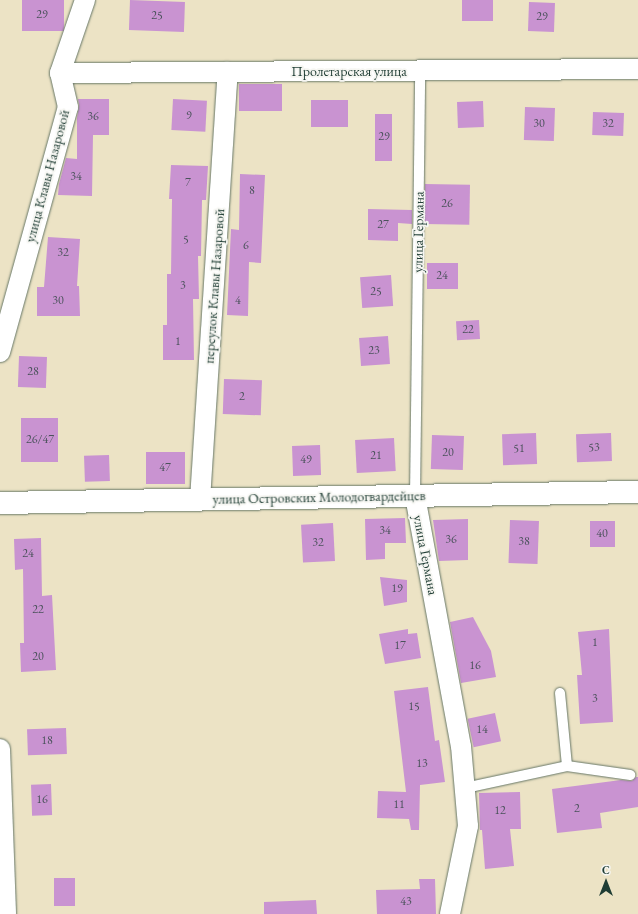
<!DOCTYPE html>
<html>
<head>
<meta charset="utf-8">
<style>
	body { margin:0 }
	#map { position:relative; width:638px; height:914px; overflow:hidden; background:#ece3c5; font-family:"EB Garamond",serif }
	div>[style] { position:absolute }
	.building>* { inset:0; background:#c993d1; transform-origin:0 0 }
	.roads { filter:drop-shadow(0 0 1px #677767) drop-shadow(0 0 1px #677767) }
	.service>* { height:10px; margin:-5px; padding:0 5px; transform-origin:5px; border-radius:5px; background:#fff }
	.minor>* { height:20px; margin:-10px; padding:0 10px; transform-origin:10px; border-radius:10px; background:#fff }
	.primary>* { height:22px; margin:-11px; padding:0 11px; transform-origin:11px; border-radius:11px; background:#fff }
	span { translate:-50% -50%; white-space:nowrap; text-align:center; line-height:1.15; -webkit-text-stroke:3.5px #f6f6f2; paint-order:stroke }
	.number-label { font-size:12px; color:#4a525b }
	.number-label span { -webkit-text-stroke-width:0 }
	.street-label { font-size:14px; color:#1f3d34 }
	.north { position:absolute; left:586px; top:862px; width:40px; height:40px; -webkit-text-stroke:3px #f6f6f2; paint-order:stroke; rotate:0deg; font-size:11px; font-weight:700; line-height:16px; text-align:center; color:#1f3d34 }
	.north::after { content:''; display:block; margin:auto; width:14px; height:18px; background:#1f3d34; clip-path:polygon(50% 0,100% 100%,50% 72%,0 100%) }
</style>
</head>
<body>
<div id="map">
	<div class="building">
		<i style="left:22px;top:0;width:42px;height:31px"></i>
		<i style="left:130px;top:0;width:55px;height:30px;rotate:2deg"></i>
		<i style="left:462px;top:0;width:31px;height:21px"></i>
		<i style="left:529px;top:2px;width:26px;height:29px;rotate:2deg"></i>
		<i style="left:239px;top:84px;width:43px;height:27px"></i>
		<i style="clip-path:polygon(78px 99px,109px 99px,109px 135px,93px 135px,92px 196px,58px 195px,59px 184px,66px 158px,77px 159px,77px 118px,79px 105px)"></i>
		<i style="left:173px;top:99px;width:34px;height:31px;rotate:3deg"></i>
		<i style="left:311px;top:100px;width:37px;height:27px"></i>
		<i style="left:483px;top:101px;width:26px;height:26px;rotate:88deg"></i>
		<i style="left:525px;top:107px;width:30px;height:33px;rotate:2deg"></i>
		<i style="left:593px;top:112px;width:31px;height:23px;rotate:2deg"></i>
		<i style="left:375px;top:114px;width:17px;height:47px"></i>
		<i style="clip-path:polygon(171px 165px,208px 166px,206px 200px,202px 200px,201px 256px,198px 256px,199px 299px,193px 299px,194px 360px,163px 360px,163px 325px,167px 325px,167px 274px,171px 274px,172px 199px,169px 199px)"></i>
		<i style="clip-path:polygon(240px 174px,265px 175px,261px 263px,249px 262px,248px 316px,227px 315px,231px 229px,239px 230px)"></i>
		<i style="left:425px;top:184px;width:45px;height:40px;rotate:1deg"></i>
		<i style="clip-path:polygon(368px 209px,412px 210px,412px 224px,398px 223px,398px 241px,368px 240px)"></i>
		<i style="clip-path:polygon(48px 237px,80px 239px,77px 286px,79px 286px,80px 316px,37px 316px,37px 287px,44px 287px)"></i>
		<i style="left:427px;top:263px;width:31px;height:26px"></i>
		<i style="left:391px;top:275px;width:31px;height:31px;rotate:86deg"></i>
		<i style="left:479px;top:320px;width:19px;height:23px;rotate:87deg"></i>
		<i style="left:388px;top:336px;width:28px;height:29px;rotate:86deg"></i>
		<i style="left:19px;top:356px;width:28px;height:31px;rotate:2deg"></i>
		<i style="left:224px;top:379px;width:38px;height:35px;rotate:2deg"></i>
		<i style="left:21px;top:418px;width:37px;height:44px"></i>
		<i style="left:536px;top:433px;width:31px;height:34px;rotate:88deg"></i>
		<i style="left:611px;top:433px;width:28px;height:35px;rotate:88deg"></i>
		<i style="left:432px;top:435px;width:32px;height:34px;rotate:2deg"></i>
		<i style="left:394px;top:438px;width:33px;height:39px;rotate:87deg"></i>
		<i style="left:320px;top:445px;width:30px;height:28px;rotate:88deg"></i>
		<i style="left:146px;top:452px;width:39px;height:32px"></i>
		<i style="left:109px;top:455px;width:26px;height:25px;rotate:88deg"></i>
		<i style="clip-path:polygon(405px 518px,406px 543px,385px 543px,385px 559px,366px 560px,365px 519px)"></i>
		<i style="clip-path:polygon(468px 519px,468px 560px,439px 561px,433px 520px)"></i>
		<i style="left:510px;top:520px;width:29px;height:43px;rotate:2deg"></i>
		<i style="left:590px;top:521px;width:25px;height:26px"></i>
		<i style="left:333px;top:523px;width:38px;height:32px;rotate:87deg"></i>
		<i style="clip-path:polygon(41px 538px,42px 596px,52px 595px,56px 670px,21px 672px,20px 643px,24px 643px,23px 569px,15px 570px,14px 539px)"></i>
		<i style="clip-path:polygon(380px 577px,407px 580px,407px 602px,384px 606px)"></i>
		<i style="clip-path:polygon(473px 617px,491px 651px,496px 677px,461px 683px,450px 622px)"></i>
		<i style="clip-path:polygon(408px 629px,408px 634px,417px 633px,421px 658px,385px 664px,379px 634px)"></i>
		<i style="clip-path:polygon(609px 629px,613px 722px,580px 724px,577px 675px,582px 675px,578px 632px)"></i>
		<i style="clip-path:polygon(428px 687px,435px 741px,439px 740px,445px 782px,420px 785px,419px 830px,411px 830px,409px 819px,377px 818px,378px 791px,406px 792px,394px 691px)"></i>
		<i style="left:495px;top:713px;width:29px;height:28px;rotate:78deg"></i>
		<i style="left:66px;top:728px;width:26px;height:39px;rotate:88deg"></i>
		<i style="clip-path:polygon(636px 777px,638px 777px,638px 807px,600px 813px,602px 828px,557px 833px,552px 789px,621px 780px,632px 781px)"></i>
		<i style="left:51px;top:784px;width:31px;height:20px;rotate:88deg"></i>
		<i style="clip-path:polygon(520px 792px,521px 829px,510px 829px,514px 866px,485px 869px,482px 830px,480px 830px,479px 793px)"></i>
		<i style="left:54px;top:878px;width:21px;height:28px"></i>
		<i style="clip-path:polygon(419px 879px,435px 879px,436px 914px,377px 914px,376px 890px,420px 889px)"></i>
		<i style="clip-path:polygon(316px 900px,317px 914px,264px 914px,264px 902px)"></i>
	</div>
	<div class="roads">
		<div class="service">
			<i style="left:415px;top:496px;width:425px;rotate:-89.3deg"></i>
			<i style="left:560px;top:693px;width:73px;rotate:84.5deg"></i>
			<i style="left:465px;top:788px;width:104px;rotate:-12.2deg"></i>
			<i style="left:567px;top:766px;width:64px;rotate:8.1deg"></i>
		</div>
		<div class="minor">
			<i style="left:60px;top:73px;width:578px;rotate:-0.4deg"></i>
			<i style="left:0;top:352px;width:254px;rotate:-74.5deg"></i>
			<i style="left:68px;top:107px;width:35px;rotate:-103deg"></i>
			<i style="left:60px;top:73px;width:77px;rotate:-71.1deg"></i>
			<i style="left:415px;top:496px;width:254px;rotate:79.6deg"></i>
			<i style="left:461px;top:746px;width:80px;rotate:85deg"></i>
			<i style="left:468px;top:826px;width:90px;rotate:101.6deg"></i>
			<i style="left:200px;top:500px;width:429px;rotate:-86.3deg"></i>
			<i style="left:0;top:749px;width:165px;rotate:87.9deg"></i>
		</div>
		<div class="primary">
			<i style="left:0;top:503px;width:638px;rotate:-0.99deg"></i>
		</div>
	</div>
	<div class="number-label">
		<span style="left:42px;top:15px">29</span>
		<span style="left:157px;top:16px">25</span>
		<span style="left:542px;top:17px">29</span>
		<span style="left:189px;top:116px">9</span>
		<span style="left:93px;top:117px">36</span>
		<span style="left:539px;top:124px">30</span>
		<span style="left:608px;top:124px">32</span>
		<span style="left:384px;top:137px">29</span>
		<span style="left:76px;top:177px">34</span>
		<span style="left:188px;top:183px">7</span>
		<span style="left:252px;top:191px">8</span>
		<span style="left:447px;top:204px">26</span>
		<span style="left:383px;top:225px">27</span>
		<span style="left:186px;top:240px">5</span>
		<span style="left:246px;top:246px">6</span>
		<span style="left:63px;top:253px">32</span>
		<span style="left:442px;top:276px">24</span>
		<span style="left:183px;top:286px">3</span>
		<span style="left:376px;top:292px">25</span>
		<span style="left:58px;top:301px">30</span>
		<span style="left:238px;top:301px">4</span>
		<span style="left:468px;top:330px">22</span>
		<span style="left:178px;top:342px">1</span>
		<span style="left:374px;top:351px">23</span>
		<span style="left:33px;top:372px">28</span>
		<span style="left:242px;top:397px">2</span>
		<span style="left:40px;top:440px">26/47</span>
		<span style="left:594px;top:448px">53</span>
		<span style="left:519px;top:449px">51</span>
		<span style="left:448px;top:453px">20</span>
		<span style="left:376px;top:456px">21</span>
		<span style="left:306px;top:460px">49</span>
		<span style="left:165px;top:468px">47</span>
		<span style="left:385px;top:531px">34</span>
		<span style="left:602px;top:534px">40</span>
		<span style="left:451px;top:540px">36</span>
		<span style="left:524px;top:542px">38</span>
		<span style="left:318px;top:543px">32</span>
		<span style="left:28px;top:554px">24</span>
		<span style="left:397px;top:589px">19</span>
		<span style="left:38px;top:610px">22</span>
		<span style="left:595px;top:643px">1</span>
		<span style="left:400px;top:646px">17</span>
		<span style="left:38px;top:657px">20</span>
		<span style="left:475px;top:666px">16</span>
		<span style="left:595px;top:699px">3</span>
		<span style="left:414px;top:707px">15</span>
		<span style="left:482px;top:730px">14</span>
		<span style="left:47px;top:741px">18</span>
		<span style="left:422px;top:764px">13</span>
		<span style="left:42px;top:800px">16</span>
		<span style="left:399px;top:805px">11</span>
		<span style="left:577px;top:809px">2</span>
		<span style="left:500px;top:811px">12</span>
		<span style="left:406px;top:902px">43</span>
	</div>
	<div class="street-label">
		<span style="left:349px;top:71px">Пролетарская улица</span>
		<span style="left:47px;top:176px;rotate:-75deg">улица Клавы Назаровой</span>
		<span style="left:418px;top:232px;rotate:-89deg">улица Германа</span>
		<span style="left:214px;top:286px;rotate:-86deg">переулок Клавы Назаровой</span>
		<span style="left:319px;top:497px;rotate:-1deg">улица Островских Молодогвардейцев</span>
		<span style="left:426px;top:555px;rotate:79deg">улица Германа</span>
	</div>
	<div class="north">С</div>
</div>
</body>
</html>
